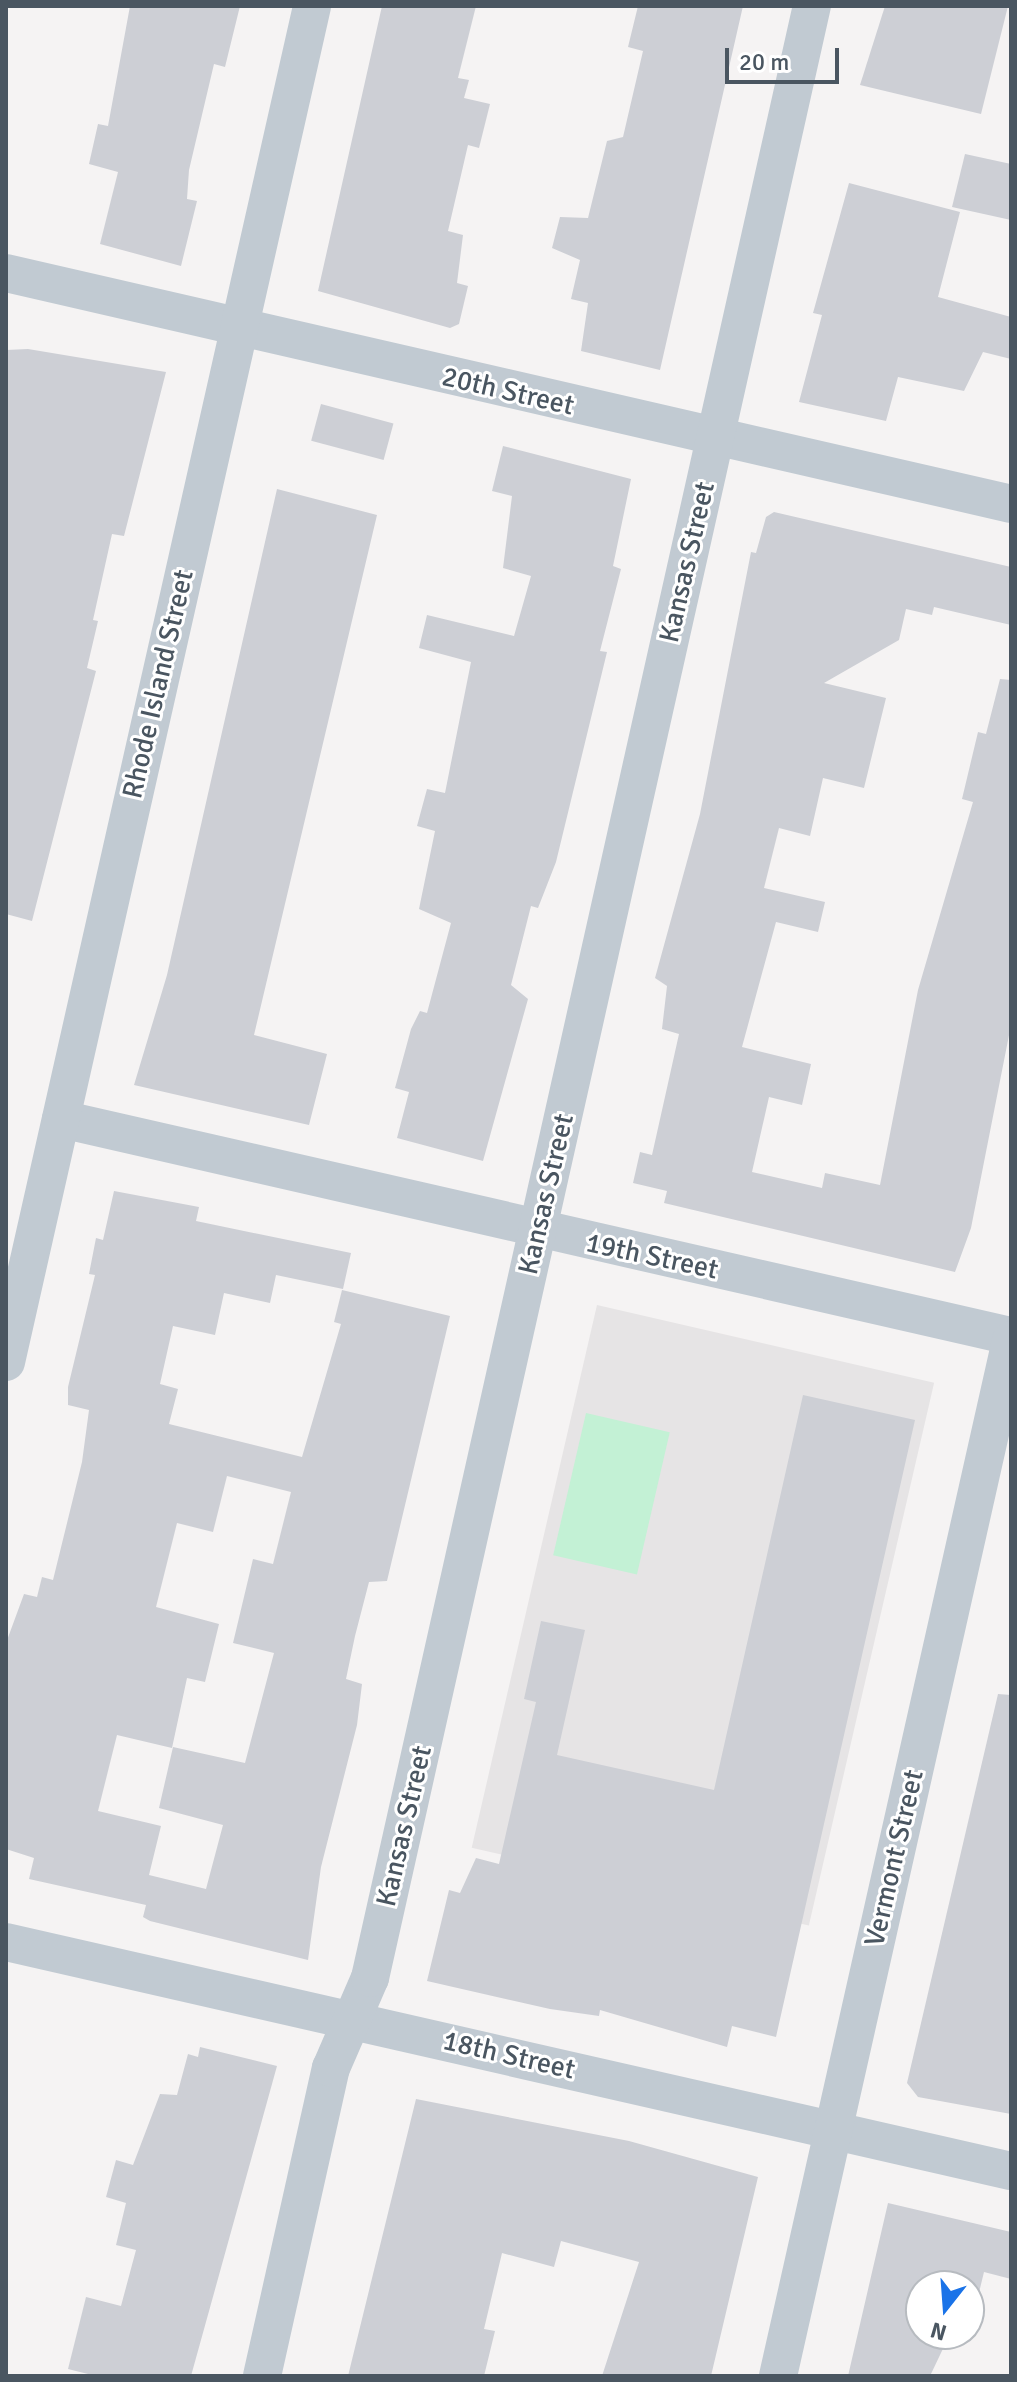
<!DOCTYPE html>
<html>
<head>
<meta charset="utf-8">
<style>
	body { margin:0 }
	#map { position:relative; width:1017px; height:2382px; overflow:hidden; background:#f5f3f3; font-family:Signika,sans-serif }
	div>[style] { position:absolute }
	.education>* { inset:0; background:#e6e4e5; transform-origin:0 0 }
	.green>* { inset:0; background:#c3f1d5; transform-origin:0 0 }
	.building>* { inset:0; background:#cdcfd5; transform-origin:0 0 }
	.street>* { height:38px; margin:-19px; padding:0 19px; transform-origin:19px; border-radius:19px; background:#c1cad2 }
	span { translate:-50% -50%; white-space:nowrap; text-align:center; line-height:1.15; -webkit-text-stroke:6px #fff; paint-order:stroke }
	.street-label { font-size:28px; color:#4a5661 }
	.frame { position:absolute; inset:0; border:8px solid #4a5661; pointer-events:none }
	.north { position:absolute; left:905px; top:2270px; width:80px; height:80px; box-sizing:border-box; background:#fff; border:2px solid #b7bbc0; border-radius:50%; rotate:197deg; font-size:22px; font-weight:700; line-height:32px; text-align:center; color:#4a5661 }
	.north::after { content:''; display:block; margin:auto; width:28px; height:36px; background:#1a73e8; clip-path:polygon(50% 0,100% 100%,50% 72%,0 100%) }
	.scale { position:absolute; left:725px; top:48px; width:114px; height:36px; box-sizing:border-box; border:4px solid #4a5661; border-top:0; padding-left:10px; font-size:24px; line-height:28px; white-space:nowrap; color:#4a5661; -webkit-text-stroke:6px #fff; paint-order:stroke }
</style>
</head>
<body>
<div id="map">
	<div class="education">
		<i style="left:597px;top:1305px;width:346px;height:557px;rotate:13deg"></i>
	</div>
	<div class="green">
		<i style="left:586px;top:1413px;width:86px;height:146px;rotate:13deg"></i>
	</div>
	<div class="building">
		<i style="clip-path:polygon(130px 6px,240px 6px,225px 67px,214px 64px,189px 170px,187px 199px,197px 201px,181px 266px,100px 244px,118px 172px,89px 164px,98px 124px,108px 126px)"></i>
		<i style="clip-path:polygon(382px 6px,476px 6px,458px 78px,469px 80px,464px 98px,490px 104px,479px 148px,468px 145px,448px 231px,463px 235px,457px 283px,468px 286px,459px 324px,450px 328px,318px 291px)"></i>
		<i style="clip-path:polygon(638px 6px,743px 6px,660px 370px,581px 351px,588px 303px,571px 299px,580px 260px,552px 248px,560px 217px,588px 218px,607px 141px,623px 137px,643px 51px,628px 47px)"></i>
		<i style="clip-path:polygon(885px 6px,1008px 6px,981px 114px,860px 85px)"></i>
		<i style="clip-path:polygon(965px 154px,1011px 164px,1011px 220px,952px 207px)"></i>
		<i style="clip-path:polygon(849px 183px,960px 212px,938px 297px,1011px 317px,1011px 359px,983px 352px,964px 391px,898px 377px,886px 421px,799px 402px,822px 315px,813px 313px)"></i>
		<i style="clip-path:polygon(28px 349px,166px 372px,124px 536px,112px 534px,93px 620px,98px 621px,87px 668px,96px 671px,32px 921px,6px 914px,6px 350px)"></i>
		<i style="left:321px;top:404px;width:75px;height:38px;rotate:15deg"></i>
		<i style="clip-path:polygon(503px 446px,631px 479px,613px 566px,621px 569px,600px 651px,607px 652px,556px 862px,538px 908px,531px 906px,511px 985px,528px 999px,483px 1161px,397px 1138px,409px 1092px,395px 1088px,411px 1029px,420px 1011px,427px 1013px,451px 923px,419px 909px,435px 831px,417px 826px,427px 789px,445px 793px,471px 662px,419px 648px,427px 615px,514px 636px,531px 576px,503px 568px,512px 496px,492px 491px)"></i>
		<i style="clip-path:polygon(277px 489px,377px 515px,254px 1035px,327px 1054px,309px 1125px,134px 1085px,167px 975px)"></i>
		<i style="clip-path:polygon(774px 512px,1011px 567px,1011px 625px,934px 607px,932px 615px,906px 609px,899px 640px,824px 683px,886px 698px,864px 788px,823px 778px,810px 836px,779px 828px,764px 888px,825px 902px,818px 932px,776px 922px,742px 1047px,811px 1064px,802px 1105px,769px 1097px,752px 1172px,822px 1188px,825px 1173px,880px 1185px,918px 990px,973px 802px,962px 799px,978px 732px,986px 734px,1000px 679px,1011px 680px,1011px 1025px,971px 1228px,955px 1272px,664px 1203px,667px 1191px,633px 1183px,640px 1152px,652px 1155px,679px 1034px,662px 1029px,667px 986px,655px 978px,700px 814px,751px 552px,756px 553px,766px 517px)"></i>
		<i style="clip-path:polygon(evenodd,114px 1191px,199px 1207px,196px 1221px,351px 1253px,343px 1289px,276px 1275px,270px 1303px,224px 1293px,215px 1335px,173px 1326px,160px 1384px,178px 1389px,169px 1424px,302px 1457px,341px 1324px,334px 1322px,342px 1290px,450px 1316px,387px 1581px,369px 1582px,355px 1636px,346px 1679px,362px 1684px,357px 1725px,321px 1867px,308px 1960px,150px 1921px,143px 1917px,146px 1905px,29px 1879px,34px 1858px,6px 1849px,6px 1643px,24px 1594px,37px 1597px,42px 1577px,53px 1580px,82px 1462px,89px 1410px,68px 1405px,68px 1387px,95px 1275px,89px 1274px,96px 1238px,103px 1240px,114px 1191px,227px 1476px,291px 1492px,273px 1564px,253px 1559px,233px 1643px,274px 1653px,245px 1763px,173px 1747px,159px 1808px,223px 1825px,206px 1889px,149px 1875px,161px 1826px,98px 1811px,117px 1735px,172px 1748px,187px 1678px,205px 1682px,219px 1624px,156px 1607px,177px 1523px,213px 1532px,227px 1476px)"></i>
		<i style="clip-path:polygon(803px 1395px,915px 1420px,776px 2037px,732px 2026px,727px 2047px,600px 2010px,599px 2016px,550px 2009px,427px 1981px,449px 1890px,460px 1893px,476px 1858px,499px 1864px,536px 1702px,524px 1699px,541px 1621px,585px 1630px,557px 1755px,714px 1790px)"></i>
		<i style="clip-path:polygon(998px 1694px,1011px 1695px,1011px 2114px,918px 2097px,907px 2083px)"></i>
		<i style="clip-path:polygon(200px 2047px,277px 2066px,191px 2376px,96px 2376px,68px 2369px,86px 2297px,121px 2306px,136px 2250px,116px 2245px,126px 2203px,106px 2197px,116px 2160px,133px 2165px,160px 2094px,177px 2095px,188px 2054px,198px 2057px)"></i>
		<i style="clip-path:polygon(416px 2099px,629px 2141px,758px 2177px,711px 2376px,602px 2376px,639px 2262px,561px 2241px,554px 2267px,502px 2253px,484px 2329px,495px 2331px,484px 2376px,348px 2376px)"></i>
		<i style="clip-path:polygon(888px 2203px,1011px 2232px,1011px 2279px,984px 2272px,975px 2309px,969px 2307px,969px 2286px,921px 2286px,921px 2334px,950px 2334px,930px 2376px,848px 2376px)"></i>
	</div>
	<div class="street">
		<i style="left:6px;top:273px;width:1031px;rotate:12.94deg"></i>
		<i style="left:61px;top:1119px;width:974px;rotate:12.87deg"></i>
		<i style="left:6px;top:1362px;width:1390px;rotate:-77.28deg"></i>
		<i style="left:6px;top:1942px;width:1031px;rotate:12.84deg"></i>
		<i style="left:262px;top:2376px;width:316px;rotate:-77.4deg"></i>
		<i style="left:331px;top:2068px;width:98px;rotate:-66.6deg"></i>
		<i style="left:370px;top:1978px;width:2021px;rotate:-77.37deg"></i>
		<i style="left:778px;top:2376px;width:1062px;rotate:-77.32deg"></i>
	</div>
	<div class="street-label">
		<span style="left:508px;top:391px;rotate:13deg">20th Street</span>
		<span style="left:687px;top:562px;rotate:-77deg">Kansas Street</span>
		<span style="left:158px;top:684px;rotate:-77deg">Rhode Island Street</span>
		<span style="left:546px;top:1194px;rotate:-77deg">Kansas Street</span>
		<span style="left:652px;top:1256px;rotate:12deg">19th Street</span>
		<span style="left:404px;top:1826px;rotate:-77deg">Kansas Street</span>
		<span style="left:894px;top:1858px;rotate:-77deg">Vermont Street</span>
		<span style="left:509px;top:2055px;rotate:13deg">18th Street</span>
	</div>
	<div class="frame"></div>
	<div class="north">N</div>
	<div class="scale">20 m</div>
</div>
</body>
</html>
